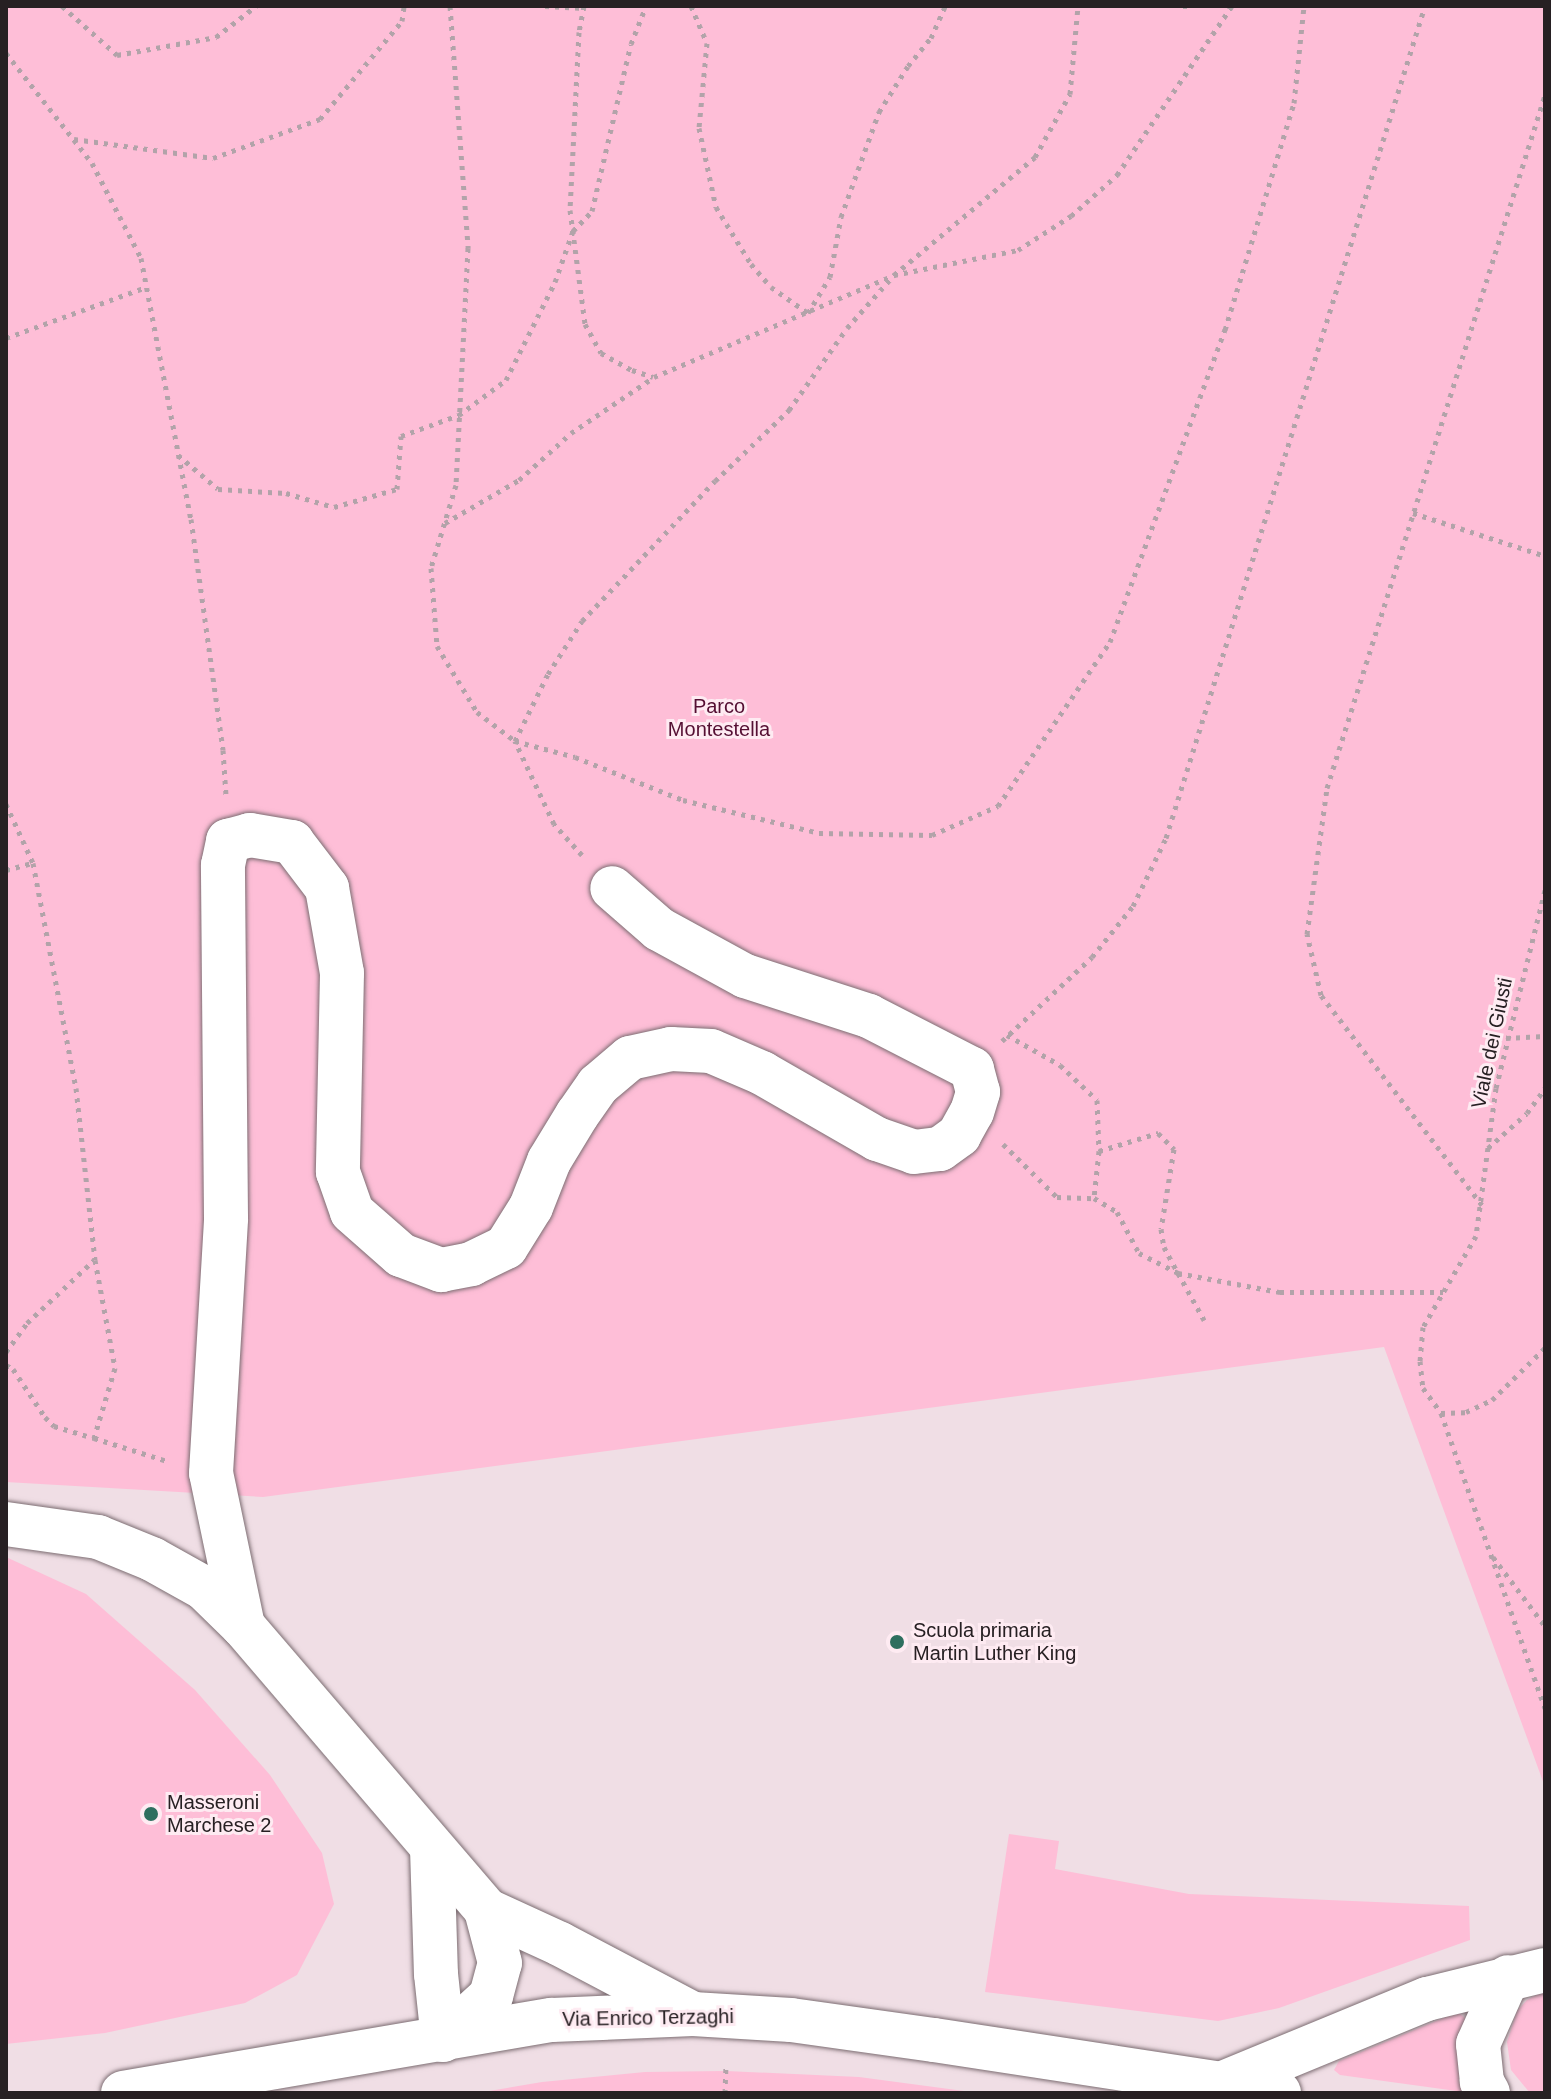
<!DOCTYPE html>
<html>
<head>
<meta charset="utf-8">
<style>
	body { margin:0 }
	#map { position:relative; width:1551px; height:2099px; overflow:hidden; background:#f0dee5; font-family:Helvetica,sans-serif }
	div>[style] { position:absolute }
	.green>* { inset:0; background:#febed7 }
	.path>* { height:5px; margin-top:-2.5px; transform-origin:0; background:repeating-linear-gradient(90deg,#b2a3a9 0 4px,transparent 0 10px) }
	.roads { filter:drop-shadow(0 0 2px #7c6d72) drop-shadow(0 0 2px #7c6d72) }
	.minor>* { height:44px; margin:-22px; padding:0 22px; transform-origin:22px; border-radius:22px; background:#fff }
	.dots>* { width:22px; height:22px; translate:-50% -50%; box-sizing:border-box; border:4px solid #feebf2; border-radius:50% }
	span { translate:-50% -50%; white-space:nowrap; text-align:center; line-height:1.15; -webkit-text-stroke:6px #feebf2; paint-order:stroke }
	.park-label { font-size:20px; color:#550f33 }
	.street-label { font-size:20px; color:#272023 }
	.poi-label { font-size:20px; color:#272023 }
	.left { translate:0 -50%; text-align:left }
	.frame { position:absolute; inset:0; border:8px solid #272023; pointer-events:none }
</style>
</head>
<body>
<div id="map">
	<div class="green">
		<i style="clip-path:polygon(6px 6px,1545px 6px,1545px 1787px,1384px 1347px,263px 1497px,6px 1482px)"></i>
		<i style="clip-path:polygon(6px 1557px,86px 1594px,195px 1690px,270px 1775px,322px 1853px,334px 1904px,297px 1975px,245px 2003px,105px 2033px,6px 2044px)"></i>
		<i style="clip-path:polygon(1009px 1834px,1059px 1841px,1055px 1869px,1189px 1894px,1469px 1906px,1470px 1940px,1279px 2008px,1218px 2021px,985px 1992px)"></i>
		<i style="clip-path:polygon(1545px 1990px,1545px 2093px,1530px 2093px,1511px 2070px,1507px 2042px,1517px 2011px,1527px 2000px)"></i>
		<i style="clip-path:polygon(1458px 2012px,1466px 2019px,1464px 2092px,1340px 2075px,1334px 2070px,1339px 2061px)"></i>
		<i style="clip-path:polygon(726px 2071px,859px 2077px,979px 2093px,477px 2093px,542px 2082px,645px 2072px)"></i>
	</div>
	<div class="path">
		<i style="left:62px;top:6px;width:74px;rotate:41.7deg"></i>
		<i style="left:117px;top:55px;width:101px;rotate:-10.3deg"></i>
		<i style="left:216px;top:37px;width:51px;rotate:-37.8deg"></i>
		<i style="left:450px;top:6px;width:243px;rotate:85.7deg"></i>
		<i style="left:468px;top:248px;width:237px;rotate:92.9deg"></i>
		<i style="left:456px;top:485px;width:87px;rotate:106.8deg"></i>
		<i style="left:431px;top:568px;width:78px;rotate:85.6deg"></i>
		<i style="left:437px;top:646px;width:77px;rotate:58.8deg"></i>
		<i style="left:477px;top:712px;width:48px;rotate:37.3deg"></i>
		<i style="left:515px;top:741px;width:62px;rotate:14.9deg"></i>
		<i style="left:575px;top:757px;width:116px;rotate:21.7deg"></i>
		<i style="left:683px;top:800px;width:140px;rotate:13.6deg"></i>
		<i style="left:819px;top:833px;width:113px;rotate:1deg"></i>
		<i style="left:932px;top:835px;width:72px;rotate:-23.7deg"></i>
		<i style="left:998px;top:806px;width:199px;rotate:-55.7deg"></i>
		<i style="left:1110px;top:642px;width:333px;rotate:-69.8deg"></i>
		<i style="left:1225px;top:330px;width:237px;rotate:-73.1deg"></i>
		<i style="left:1294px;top:103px;width:98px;rotate:-84.1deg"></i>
		<i style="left:545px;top:6px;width:39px;rotate:3deg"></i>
		<i style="left:584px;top:6px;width:26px;rotate:101deg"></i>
		<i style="left:579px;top:32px;width:178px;rotate:92.9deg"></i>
		<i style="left:570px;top:210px;width:115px;rotate:82.5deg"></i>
		<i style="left:585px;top:324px;width:33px;rotate:61deg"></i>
		<i style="left:601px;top:353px;width:35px;rotate:29deg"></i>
		<i style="left:632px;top:370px;width:22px;rotate:18deg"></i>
		<i style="left:691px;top:6px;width:40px;rotate:66.6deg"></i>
		<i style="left:707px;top:43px;width:85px;rotate:95.4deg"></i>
		<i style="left:699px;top:128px;width:81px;rotate:77.9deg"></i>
		<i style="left:716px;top:207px;width:67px;rotate:58.4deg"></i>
		<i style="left:751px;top:264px;width:30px;rotate:49deg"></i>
		<i style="left:771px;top:287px;width:45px;rotate:35.1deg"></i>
		<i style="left:808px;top:313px;width:42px;rotate:-58.6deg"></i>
		<i style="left:830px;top:277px;width:61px;rotate:-79.6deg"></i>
		<i style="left:841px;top:217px;width:112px;rotate:-70.1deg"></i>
		<i style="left:879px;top:112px;width:54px;rotate:-57.8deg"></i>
		<i style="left:908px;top:66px;width:36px;rotate:-51deg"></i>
		<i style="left:931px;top:38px;width:35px;rotate:-66deg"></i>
		<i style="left:1183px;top:6px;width:8px"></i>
		<i style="left:6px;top:53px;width:140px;rotate:52deg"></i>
		<i style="left:92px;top:163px;width:107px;rotate:62.7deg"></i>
		<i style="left:141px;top:258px;width:266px;rotate:79.2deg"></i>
		<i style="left:191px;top:519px;width:233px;rotate:82.1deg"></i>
		<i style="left:223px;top:750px;width:45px;rotate:86.2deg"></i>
		<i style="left:74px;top:139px;width:140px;rotate:7.8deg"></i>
		<i style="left:213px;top:158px;width:114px;rotate:-20deg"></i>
		<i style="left:320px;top:119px;width:128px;rotate:-50.1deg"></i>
		<i style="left:402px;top:21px;width:15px;rotate:-82deg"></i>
		<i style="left:6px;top:338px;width:149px;rotate:-20deg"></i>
		<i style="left:178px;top:455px;width:52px;rotate:40.4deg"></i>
		<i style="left:218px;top:489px;width:68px;rotate:3.4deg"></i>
		<i style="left:286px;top:493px;width:50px;rotate:16.3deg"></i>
		<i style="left:334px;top:507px;width:66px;rotate:-15.9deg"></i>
		<i style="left:397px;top:489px;width:53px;rotate:-85.7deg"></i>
		<i style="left:401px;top:436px;width:62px;rotate:-19.9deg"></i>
		<i style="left:459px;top:415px;width:59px;rotate:-36.7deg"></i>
		<i style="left:506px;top:380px;width:110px;rotate:-63.4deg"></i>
		<i style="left:555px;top:282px;width:54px;rotate:-70.6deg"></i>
		<i style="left:573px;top:231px;width:28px;rotate:-46deg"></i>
		<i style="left:592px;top:211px;width:171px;rotate:-76.9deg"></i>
		<i style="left:631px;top:44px;width:41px;rotate:-68.5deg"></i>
		<i style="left:1413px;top:513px;width:139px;rotate:18deg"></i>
		<i style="left:445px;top:523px;width:86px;rotate:-30.2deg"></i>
		<i style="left:519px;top:480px;width:70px;rotate:-42.1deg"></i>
		<i style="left:571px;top:433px;width:100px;rotate:-34deg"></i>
		<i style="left:654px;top:377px;width:261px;rotate:-23deg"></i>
		<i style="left:894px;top:275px;width:126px;rotate:-11.4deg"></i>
		<i style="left:1018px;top:250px;width:63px;rotate:-32.7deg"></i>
		<i style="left:1071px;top:216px;width:62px;rotate:-41.7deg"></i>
		<i style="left:1117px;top:175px;width:204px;rotate:-55.8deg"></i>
		<i style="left:6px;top:804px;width:65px;rotate:65.4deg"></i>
		<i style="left:33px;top:863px;width:229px;rotate:79.2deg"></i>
		<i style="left:76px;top:1088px;width:173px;rotate:83.7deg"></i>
		<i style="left:95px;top:1260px;width:110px;rotate:79.5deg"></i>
		<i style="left:115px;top:1368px;width:73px;rotate:106.7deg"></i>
		<i style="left:94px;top:1438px;width:77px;rotate:17.5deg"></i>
		<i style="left:582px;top:855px;width:42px;rotate:-132.1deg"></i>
		<i style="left:554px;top:824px;width:92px;rotate:-115.2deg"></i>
		<i style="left:515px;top:741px;width:75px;rotate:-63.8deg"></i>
		<i style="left:548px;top:674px;width:63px;rotate:-57.3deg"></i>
		<i style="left:582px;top:621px;width:193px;rotate:-46.5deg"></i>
		<i style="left:715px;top:481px;width:103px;rotate:-43.8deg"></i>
		<i style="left:789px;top:410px;width:100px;rotate:-54.7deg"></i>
		<i style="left:847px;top:328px;width:71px;rotate:-48.4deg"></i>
		<i style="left:894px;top:275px;width:184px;rotate:-39.9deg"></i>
		<i style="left:1035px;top:157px;width:72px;rotate:-60.9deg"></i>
		<i style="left:1070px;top:94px;width:88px;rotate:-84.8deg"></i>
		<i style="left:6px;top:870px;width:28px;rotate:-15deg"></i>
		<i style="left:1545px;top:890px;width:204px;rotate:103.9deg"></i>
		<i style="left:1496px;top:1088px;width:149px;rotate:97.7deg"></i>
		<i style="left:1476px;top:1236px;width:105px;rotate:120.2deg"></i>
		<i style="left:1423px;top:1327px;width:34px;rotate:95deg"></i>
		<i style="left:1420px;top:1361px;width:27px;rotate:84deg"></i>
		<i style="left:1423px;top:1388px;width:31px;rotate:54deg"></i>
		<i style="left:1441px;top:1413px;width:313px;rotate:70.6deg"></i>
		<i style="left:1007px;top:1035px;width:61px;rotate:29.5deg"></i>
		<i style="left:1060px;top:1065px;width:51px;rotate:43.4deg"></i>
		<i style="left:1097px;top:1100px;width:51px;rotate:87.8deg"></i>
		<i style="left:1099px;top:1151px;width:47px;rotate:96.1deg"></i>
		<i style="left:1506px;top:1038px;width:39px;rotate:-3deg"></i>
		<i style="left:1002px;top:1041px;width:123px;rotate:-43deg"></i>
		<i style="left:1092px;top:957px;width:65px;rotate:-51.2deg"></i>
		<i style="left:1133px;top:906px;width:76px;rotate:-64.1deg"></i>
		<i style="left:1166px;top:838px;width:871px;rotate:-72.71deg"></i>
		<i style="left:1003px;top:1144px;width:76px;rotate:44.5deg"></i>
		<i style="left:1057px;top:1197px;width:37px;rotate:2deg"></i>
		<i style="left:1094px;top:1198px;width:27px;rotate:31deg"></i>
		<i style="left:1117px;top:1212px;width:47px;rotate:61.8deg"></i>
		<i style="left:1139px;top:1253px;width:44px;rotate:27.1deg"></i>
		<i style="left:1178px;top:1273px;width:54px;rotate:61deg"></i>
		<i style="left:1488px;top:1148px;width:52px;rotate:-41.9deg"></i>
		<i style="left:1527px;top:1113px;width:31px;rotate:-54deg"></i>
		<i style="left:1099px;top:1151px;width:62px;rotate:-17deg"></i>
		<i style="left:1158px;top:1133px;width:23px;rotate:45deg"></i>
		<i style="left:1174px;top:1149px;width:81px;rotate:99.2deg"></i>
		<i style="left:1161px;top:1229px;width:18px;rotate:81deg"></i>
		<i style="left:1164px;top:1247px;width:30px;rotate:62deg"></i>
		<i style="left:1178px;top:1273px;width:104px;rotate:10.6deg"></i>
		<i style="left:1280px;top:1292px;width:163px"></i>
		<i style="left:1482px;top:1205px;width:265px;rotate:-127.5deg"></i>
		<i style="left:1321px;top:995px;width:63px;rotate:-102.9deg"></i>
		<i style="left:1307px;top:934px;width:147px;rotate:-82.2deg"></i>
		<i style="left:1327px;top:788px;width:726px;rotate:-72.54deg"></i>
		<i style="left:6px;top:1352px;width:36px;rotate:-54deg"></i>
		<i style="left:27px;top:1323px;width:92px;rotate:-43.2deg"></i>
		<i style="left:6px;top:1365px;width:8px;rotate:30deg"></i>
		<i style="left:13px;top:1369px;width:58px;rotate:56.3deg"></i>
		<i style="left:45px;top:1417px;width:13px;rotate:45deg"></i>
		<i style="left:54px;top:1426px;width:42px;rotate:16.7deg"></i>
		<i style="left:1441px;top:1413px;width:25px;rotate:-2deg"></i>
		<i style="left:1466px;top:1412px;width:29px;rotate:-25deg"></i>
		<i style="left:1492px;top:1400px;width:74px;rotate:-44.5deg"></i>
		<i style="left:1493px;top:1557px;width:86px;rotate:53deg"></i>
		<i style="left:725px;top:2093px;width:29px;rotate:-88deg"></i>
	</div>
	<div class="roads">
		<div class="minor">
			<i style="left:6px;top:1524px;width:93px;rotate:8deg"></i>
			<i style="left:98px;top:1537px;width:58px;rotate:22.2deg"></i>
			<i style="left:152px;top:1559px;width:60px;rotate:29.1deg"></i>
			<i style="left:204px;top:1588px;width:54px;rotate:44.3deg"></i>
			<i style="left:243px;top:1626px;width:374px;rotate:49.4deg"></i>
			<i style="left:486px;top:1910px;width:81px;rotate:24.7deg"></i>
			<i style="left:560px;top:1944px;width:148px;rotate:27.8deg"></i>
			<i style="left:243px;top:1626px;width:156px;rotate:-101.8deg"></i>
			<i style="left:211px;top:1473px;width:255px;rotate:-86.6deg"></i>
			<i style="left:226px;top:1218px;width:353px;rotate:-90.5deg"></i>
			<i style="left:223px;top:865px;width:25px;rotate:-78deg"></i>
			<i style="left:228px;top:841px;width:23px;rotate:-15deg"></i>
			<i style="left:250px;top:835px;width:43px;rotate:9.5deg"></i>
			<i style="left:292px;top:842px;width:58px;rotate:52.7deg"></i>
			<i style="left:327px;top:888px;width:86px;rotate:80deg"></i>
			<i style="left:342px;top:973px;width:199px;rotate:91.2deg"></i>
			<i style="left:338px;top:1172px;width:42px;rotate:70.7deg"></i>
			<i style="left:352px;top:1212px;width:65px;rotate:41.3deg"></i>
			<i style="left:401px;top:1255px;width:43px;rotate:20.6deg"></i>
			<i style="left:441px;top:1270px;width:31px;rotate:-11deg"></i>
			<i style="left:471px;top:1264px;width:39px;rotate:-26deg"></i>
			<i style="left:506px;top:1247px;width:47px;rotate:-58deg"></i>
			<i style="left:531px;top:1207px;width:49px;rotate:-68.6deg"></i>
			<i style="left:549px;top:1161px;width:54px;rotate:-58.7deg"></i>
			<i style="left:577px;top:1115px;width:37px;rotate:-55deg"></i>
			<i style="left:598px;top:1085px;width:42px;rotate:-40.2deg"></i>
			<i style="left:630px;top:1058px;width:42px;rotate:-12.4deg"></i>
			<i style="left:671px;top:1049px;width:40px;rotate:2.9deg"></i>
			<i style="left:711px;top:1051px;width:56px;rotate:23.3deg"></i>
			<i style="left:762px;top:1073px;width:133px;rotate:29.9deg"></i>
			<i style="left:877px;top:1139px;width:39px;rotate:19deg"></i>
			<i style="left:914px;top:1152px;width:26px;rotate:-7deg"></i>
			<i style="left:940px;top:1149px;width:24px;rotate:-36deg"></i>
			<i style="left:959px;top:1135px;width:26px;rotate:-61deg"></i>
			<i style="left:972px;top:1112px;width:21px;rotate:-73deg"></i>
			<i style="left:978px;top:1092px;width:24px;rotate:-105deg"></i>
			<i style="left:972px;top:1069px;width:116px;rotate:-152.8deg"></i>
			<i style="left:869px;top:1016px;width:130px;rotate:-162.1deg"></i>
			<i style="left:745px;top:976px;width:98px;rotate:-151.3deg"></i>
			<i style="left:659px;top:929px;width:62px;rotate:-138.9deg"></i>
			<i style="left:432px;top:1848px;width:126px;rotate:88.2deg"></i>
			<i style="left:436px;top:1974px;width:66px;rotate:83.9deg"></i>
			<i style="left:443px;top:2040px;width:65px;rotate:-42.5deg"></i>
			<i style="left:491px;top:1996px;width:34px;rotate:-75deg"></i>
			<i style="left:500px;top:1963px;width:55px;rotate:-104.8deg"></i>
			<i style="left:1223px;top:2083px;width:221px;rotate:-22.4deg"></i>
			<i style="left:1427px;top:1999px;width:122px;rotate:-13.8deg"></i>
			<i style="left:123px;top:2093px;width:435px;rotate:-9.7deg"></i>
			<i style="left:552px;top:2020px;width:141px;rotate:-2.4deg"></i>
			<i style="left:693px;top:2014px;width:98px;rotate:3.5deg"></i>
			<i style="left:791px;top:2020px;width:144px;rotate:8deg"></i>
			<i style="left:934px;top:2040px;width:349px;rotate:8.7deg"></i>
			<i style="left:1488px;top:2093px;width:13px;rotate:-119deg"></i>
			<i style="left:1482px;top:2082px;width:38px;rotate:-96deg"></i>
			<i style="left:1478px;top:2044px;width:73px;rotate:-65.9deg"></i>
		</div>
	</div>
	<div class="dots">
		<i style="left:897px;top:1642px;background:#2e6f5f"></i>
		<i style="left:151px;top:1814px;background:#2e6f5f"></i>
	</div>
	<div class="park-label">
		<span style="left:719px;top:718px">Parco<br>Montestella</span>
	</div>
	<div class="street-label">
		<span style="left:1492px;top:1043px;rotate:-78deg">Viale dei Giusti</span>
		<span style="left:648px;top:2018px;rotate:-1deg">Via Enrico Terzaghi</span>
	</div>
	<div class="poi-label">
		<span class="left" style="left:913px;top:1642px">Scuola primaria<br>Martin Luther King</span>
		<span class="left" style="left:167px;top:1814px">Masseroni<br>Marchese 2</span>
	</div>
	<div class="frame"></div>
</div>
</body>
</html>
